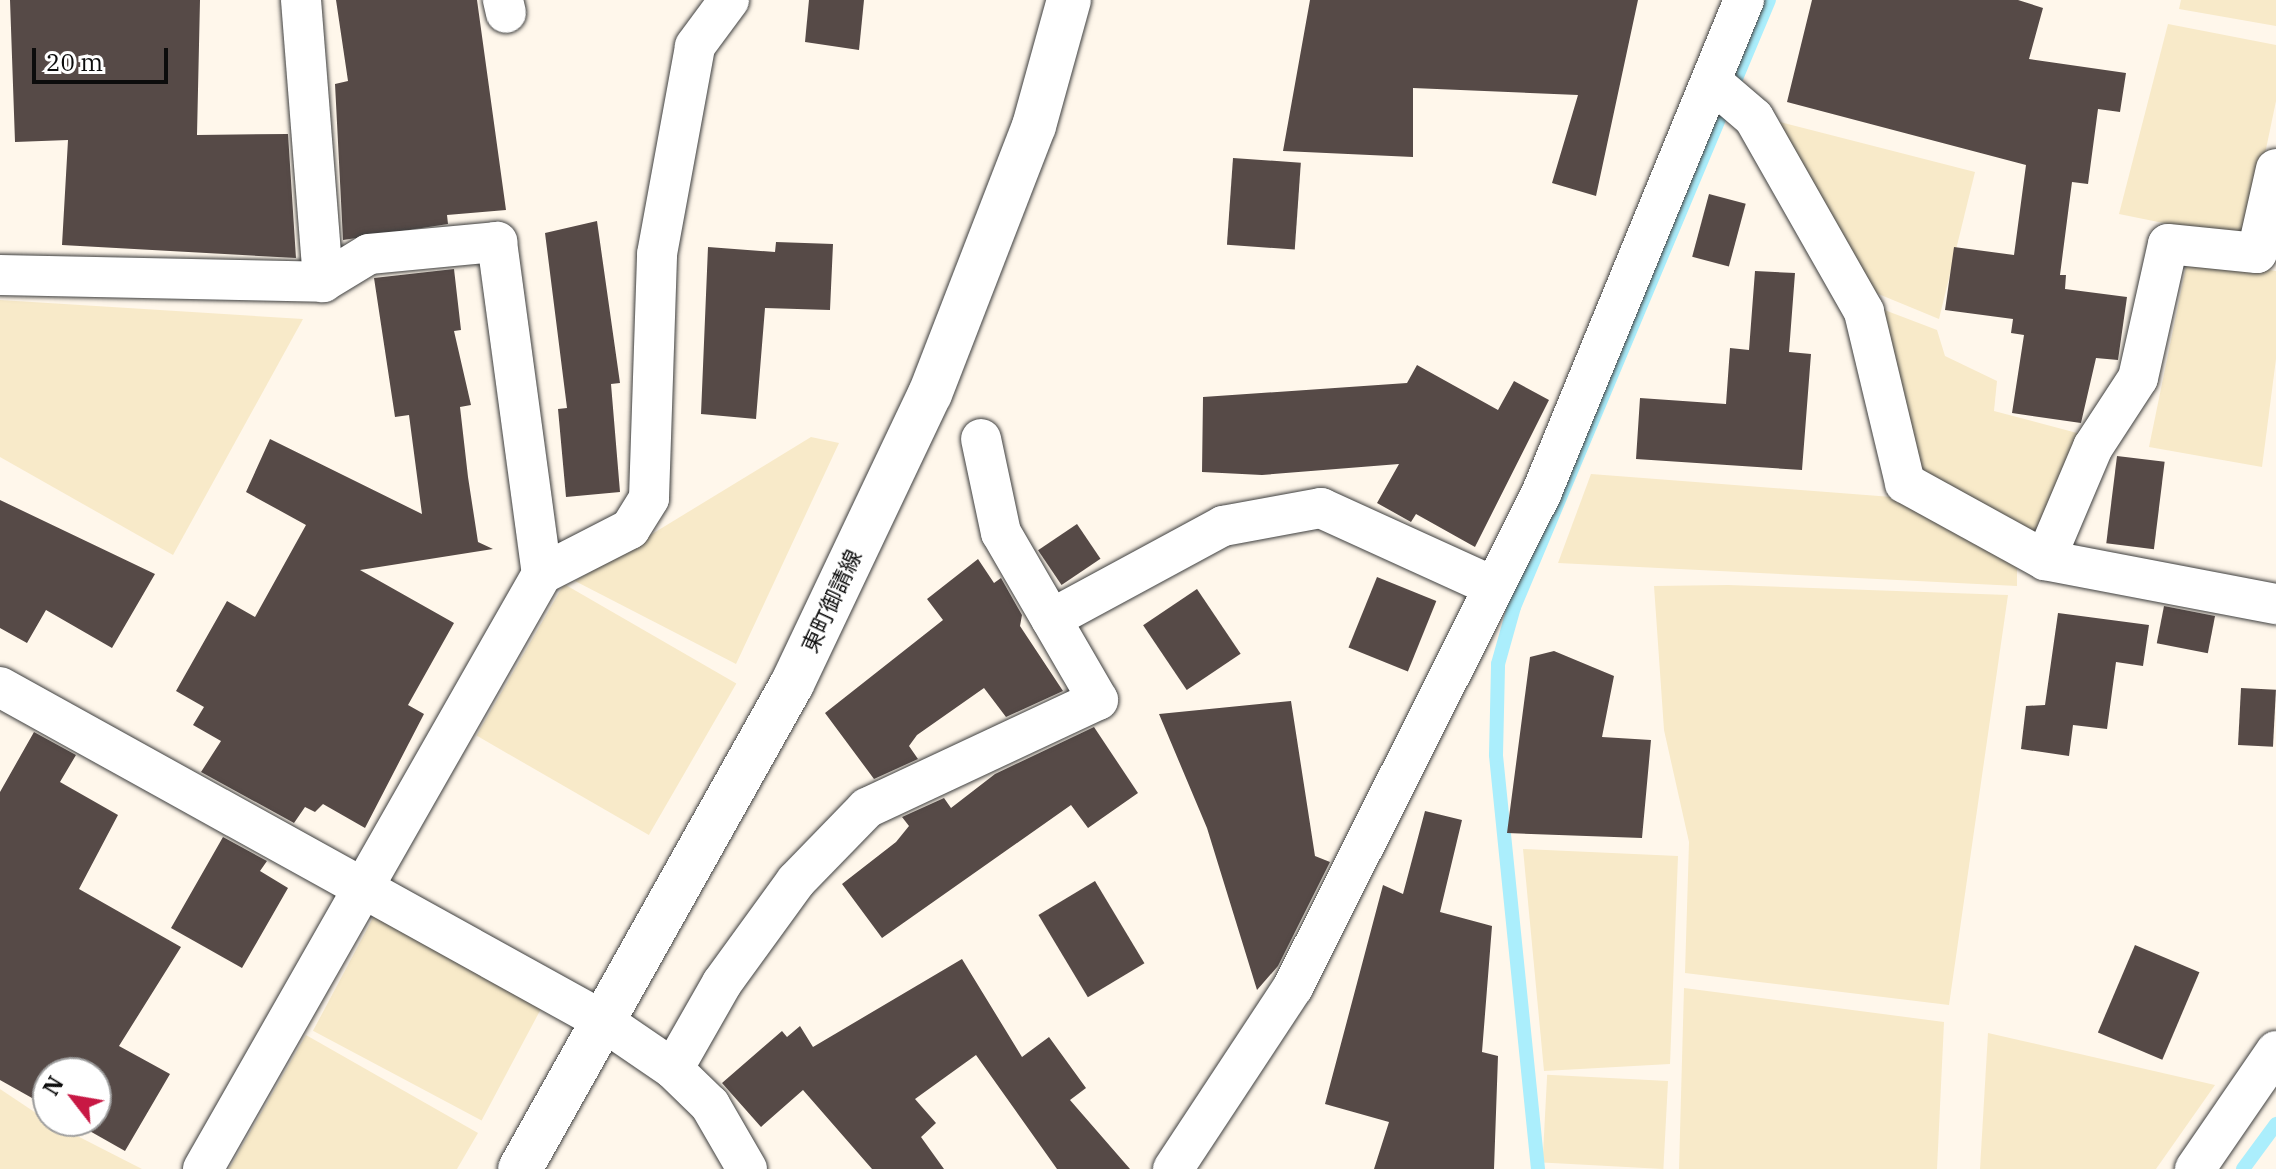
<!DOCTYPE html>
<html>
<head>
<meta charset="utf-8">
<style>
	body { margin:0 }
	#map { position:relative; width:2276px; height:1169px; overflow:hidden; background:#fff7eb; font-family:"IBM Plex Serif","Noto Sans JP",serif }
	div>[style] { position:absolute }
	.farmland>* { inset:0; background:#f8eac9; transform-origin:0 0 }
	.stream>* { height:14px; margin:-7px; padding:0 7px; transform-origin:7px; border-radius:7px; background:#abeefc }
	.building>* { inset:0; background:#564a47; transform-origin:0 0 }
	.roads { filter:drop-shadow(0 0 2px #3f3f3f) drop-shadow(0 0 2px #3f3f3f) }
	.minor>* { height:40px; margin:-20px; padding:0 20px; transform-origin:20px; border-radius:20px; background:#fff }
	.tertiary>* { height:44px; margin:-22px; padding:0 22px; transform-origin:22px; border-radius:22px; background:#fff }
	span { translate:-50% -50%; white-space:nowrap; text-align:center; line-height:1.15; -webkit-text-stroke:8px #fff; paint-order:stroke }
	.street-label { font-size:22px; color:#0c0c0c }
	.north { position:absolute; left:32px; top:1057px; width:80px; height:80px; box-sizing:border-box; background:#fff; border:2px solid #9e9e9e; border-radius:50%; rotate:301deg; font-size:22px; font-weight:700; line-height:32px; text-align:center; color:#0c0c0c }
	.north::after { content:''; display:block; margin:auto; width:28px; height:36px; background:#c81844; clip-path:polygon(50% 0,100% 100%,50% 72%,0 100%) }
	.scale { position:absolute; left:32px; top:48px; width:136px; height:36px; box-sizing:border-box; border:4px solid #0c0c0c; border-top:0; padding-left:10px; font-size:24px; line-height:28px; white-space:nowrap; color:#0c0c0c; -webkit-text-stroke:6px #fff; paint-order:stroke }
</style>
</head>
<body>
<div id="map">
	<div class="farmland">
		<i style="clip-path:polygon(2181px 0,2276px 0,2276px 26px,2179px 9px)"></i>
		<i style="clip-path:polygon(2168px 24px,2276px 45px,2276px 101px,2247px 240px,2119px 214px)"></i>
		<i style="clip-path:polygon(1768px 119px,1975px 172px,1939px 319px,1876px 293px)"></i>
		<i style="clip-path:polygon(2188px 257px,2276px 271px,2276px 359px,2262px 467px,2149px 447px)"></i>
		<i style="clip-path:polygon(0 300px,303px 319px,173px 555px,0 457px)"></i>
		<i style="clip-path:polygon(1874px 306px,1937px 330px,1945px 356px,1997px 381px,1994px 411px,2092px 437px,2041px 542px,1909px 470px)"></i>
		<i style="clip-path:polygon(811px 437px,839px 443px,736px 664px,575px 581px)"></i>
		<i style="clip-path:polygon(1591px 474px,1905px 498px,2017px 558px,2017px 586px,1558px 563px)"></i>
		<i style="left:564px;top:584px;width:199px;height:175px;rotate:30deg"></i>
		<i style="clip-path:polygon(1728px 585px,2008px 595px,1949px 1005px,1685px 973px,1689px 842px,1664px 730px,1654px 586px)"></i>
		<i style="clip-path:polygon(1523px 849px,1678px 856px,1670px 1064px,1544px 1071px)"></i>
		<i style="left:374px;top:916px;width:191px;height:130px;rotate:28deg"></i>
		<i style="clip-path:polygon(1684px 988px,1944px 1022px,1937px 1169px,1679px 1169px)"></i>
		<i style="clip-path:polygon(1988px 1033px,2215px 1085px,2156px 1169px,1980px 1169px)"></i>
		<i style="clip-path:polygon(306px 1035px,478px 1133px,457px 1169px,229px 1169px)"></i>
		<i style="left:1668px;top:1081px;width:88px;height:121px;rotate:93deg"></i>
		<i style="clip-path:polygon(0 1089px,48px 1121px,142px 1169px,0 1169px)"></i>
	</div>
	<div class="stream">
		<i style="left:1538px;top:1169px;width:416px;rotate:-95.8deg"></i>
		<i style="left:1496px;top:755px;width:91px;rotate:-88.7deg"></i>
		<i style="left:1498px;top:664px;width:59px;rotate:-74.3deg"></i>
		<i style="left:1514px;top:607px;width:658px;rotate:-67.21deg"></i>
		<i style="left:2243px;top:1169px;width:56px;rotate:-53.7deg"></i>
	</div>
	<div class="building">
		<i style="clip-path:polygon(10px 0,200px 0,197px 135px,288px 134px,296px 258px,62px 245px,68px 140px,15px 142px)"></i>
		<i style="clip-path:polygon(336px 0,477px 0,506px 210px,447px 215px,448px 224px,343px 240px,335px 84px,348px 81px)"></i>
		<i style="clip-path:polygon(809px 0,864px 0,859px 50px,805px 42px)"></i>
		<i style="clip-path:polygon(1310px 0,1638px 0,1596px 196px,1552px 183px,1578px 95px,1413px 88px,1413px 157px,1283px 151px)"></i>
		<i style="clip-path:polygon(1812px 0,2018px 0,2043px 8px,2029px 59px,2126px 73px,2120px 112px,2098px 109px,2088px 184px,2072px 182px,2060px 275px,2066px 275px,2065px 289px,2127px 297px,2118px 360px,2096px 358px,2081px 423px,2012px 413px,2024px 335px,2011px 333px,2013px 319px,1945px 310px,1954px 247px,2014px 255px,2026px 165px,1787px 102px)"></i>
		<i style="left:1233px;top:158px;width:68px;height:87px;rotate:4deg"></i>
		<i style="left:1709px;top:194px;width:38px;height:65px;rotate:15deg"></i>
		<i style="clip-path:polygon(597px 221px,620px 383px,611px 384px,620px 492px,566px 497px,558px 409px,567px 408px,545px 233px)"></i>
		<i style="clip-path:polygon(776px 242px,833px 244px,830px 310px,765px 308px,756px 419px,701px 414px,708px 247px,775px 252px)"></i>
		<i style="clip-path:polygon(454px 269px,461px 330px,454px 331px,471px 405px,460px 407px,468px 477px,478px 542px,493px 549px,360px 570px,454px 623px,408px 705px,424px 714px,365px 828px,323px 804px,315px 812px,305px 807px,294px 823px,201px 772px,221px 741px,193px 725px,204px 707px,176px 691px,227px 601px,255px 617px,306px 525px,246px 492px,270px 439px,422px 514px,409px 415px,395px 417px,374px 278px)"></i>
		<i style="clip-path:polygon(1755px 271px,1795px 273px,1789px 352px,1811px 354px,1802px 470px,1636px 459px,1640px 398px,1726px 404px,1730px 348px,1749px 350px)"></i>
		<i style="clip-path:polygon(1417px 365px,1498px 410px,1514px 381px,1549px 400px,1475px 547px,1416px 514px,1411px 522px,1377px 503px,1399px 464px,1262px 475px,1202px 472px,1203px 397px,1407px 383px)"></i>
		<i style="left:2117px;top:456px;width:48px;height:88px;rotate:7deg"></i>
		<i style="clip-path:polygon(0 500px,155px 574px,112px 648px,46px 610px,27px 643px,0 628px)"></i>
		<i style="left:1077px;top:524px;width:42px;height:47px;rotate:56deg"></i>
		<i style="clip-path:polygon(978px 559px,994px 583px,1001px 578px,1022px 615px,1020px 626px,1063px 691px,1006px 717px,984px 688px,917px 735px,909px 746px,918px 759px,874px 779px,825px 713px,943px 620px,927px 599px)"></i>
		<i style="left:1377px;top:577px;width:64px;height:76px;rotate:22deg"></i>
		<i style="left:1197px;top:589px;width:78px;height:65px;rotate:56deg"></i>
		<i style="left:2164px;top:606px;width:52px;height:38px;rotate:11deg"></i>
		<i style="clip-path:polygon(2058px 613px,2149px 625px,2143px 666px,2116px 662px,2107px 729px,2073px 725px,2069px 756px,2021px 749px,2026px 706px,2045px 705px)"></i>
		<i style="clip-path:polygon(1554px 651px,1614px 676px,1602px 737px,1651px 740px,1642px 838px,1507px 833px,1530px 657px)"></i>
		<i style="left:2241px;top:688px;width:35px;height:57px;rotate:3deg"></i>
		<i style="clip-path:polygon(1291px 701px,1315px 856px,1330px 862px,1278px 966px,1257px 990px,1207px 828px,1159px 714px)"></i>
		<i style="clip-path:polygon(1094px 727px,1138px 793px,1088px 828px,1071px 805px,882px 938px,842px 884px,896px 842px,909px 826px,902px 817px,944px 798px,951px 808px,995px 774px)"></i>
		<i style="clip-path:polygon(34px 732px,76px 755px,60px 782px,118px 815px,79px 889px,181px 947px,119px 1046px,170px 1074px,125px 1151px,72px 1121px,96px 1121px,96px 1073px,48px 1073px,48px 1107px,0 1080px,0 792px)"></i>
		<i style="clip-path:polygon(1425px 811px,1462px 820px,1440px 912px,1492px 926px,1482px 1052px,1498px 1056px,1494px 1169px,1374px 1169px,1389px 1122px,1325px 1104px,1383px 885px,1403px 894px)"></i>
		<i style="clip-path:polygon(223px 837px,267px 861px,260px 871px,288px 888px,242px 968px,171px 928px)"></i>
		<i style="left:1095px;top:881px;width:96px;height:66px;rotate:59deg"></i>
		<i style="left:2135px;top:945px;width:70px;height:95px;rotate:23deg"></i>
		<i style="clip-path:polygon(962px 959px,1022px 1057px,1049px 1037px,1086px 1088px,1070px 1100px,1130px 1169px,1057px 1169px,976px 1055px,915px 1099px,936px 1123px,921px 1137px,944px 1169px,872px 1169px,803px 1090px,761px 1127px,722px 1083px,782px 1031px,787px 1037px,800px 1026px,813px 1047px)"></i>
	</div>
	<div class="roads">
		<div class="minor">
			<i style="left:301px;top:0;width:283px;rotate:85.5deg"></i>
			<i style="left:503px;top:0;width:13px;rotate:77deg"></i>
			<i style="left:1712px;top:82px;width:55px;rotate:40.6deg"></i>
			<i style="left:1754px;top:118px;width:223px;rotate:60.4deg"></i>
			<i style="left:1864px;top:312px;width:176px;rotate:76.5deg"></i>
			<i style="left:1905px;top:483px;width:160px;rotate:28.8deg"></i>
			<i style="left:2045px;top:560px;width:235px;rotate:10.8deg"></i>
			<i style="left:0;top:275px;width:323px;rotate:1.2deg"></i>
			<i style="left:323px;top:282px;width:54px;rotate:-31.3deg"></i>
			<i style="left:369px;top:254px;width:129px;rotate:-5.4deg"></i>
			<i style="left:497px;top:242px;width:335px;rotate:82.3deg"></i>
			<i style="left:2045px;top:560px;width:123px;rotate:-67deg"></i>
			<i style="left:2093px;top:447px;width:82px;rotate:-56.9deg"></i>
			<i style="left:2138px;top:378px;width:137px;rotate:-77.4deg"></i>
			<i style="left:2168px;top:244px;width:89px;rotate:5.8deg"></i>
			<i style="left:2257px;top:253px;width:86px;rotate:-77.3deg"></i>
			<i style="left:1051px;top:619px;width:196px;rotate:-28.4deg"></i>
			<i style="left:1223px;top:526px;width:100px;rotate:-10.4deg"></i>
			<i style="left:1321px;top:508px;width:190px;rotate:24.5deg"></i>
			<i style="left:0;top:687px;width:689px;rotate:28.98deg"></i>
			<i style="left:603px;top:1021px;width:85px;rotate:34.4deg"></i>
			<i style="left:203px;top:1169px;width:685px;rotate:-60.33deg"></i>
			<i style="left:542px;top:574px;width:99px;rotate:-27.1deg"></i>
			<i style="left:630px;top:529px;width:36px;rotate:-58deg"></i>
			<i style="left:649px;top:498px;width:244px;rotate:-88.1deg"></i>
			<i style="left:657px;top:254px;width:211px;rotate:-79.6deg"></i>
			<i style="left:695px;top:46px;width:57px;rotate:-53.5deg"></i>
			<i style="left:747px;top:1169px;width:74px;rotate:-120deg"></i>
			<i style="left:710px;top:1105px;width:52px;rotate:-135.8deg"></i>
			<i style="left:673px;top:1069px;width:99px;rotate:-60.3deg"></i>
			<i style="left:722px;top:983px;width:126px;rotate:-54deg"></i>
			<i style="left:796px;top:881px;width:102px;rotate:-45.8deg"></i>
			<i style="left:867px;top:808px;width:255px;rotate:-25.1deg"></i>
			<i style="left:1098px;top:700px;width:193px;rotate:-120.1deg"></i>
			<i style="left:1001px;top:533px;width:96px;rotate:-102deg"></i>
			<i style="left:1173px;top:1169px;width:218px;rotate:-56.6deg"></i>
			<i style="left:1293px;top:987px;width:552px;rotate:-63.3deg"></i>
			<i style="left:1541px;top:494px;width:534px;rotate:-67.66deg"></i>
			<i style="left:2195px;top:1169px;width:143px;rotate:-55.5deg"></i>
		</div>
		<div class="tertiary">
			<i style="left:520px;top:1169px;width:556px;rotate:-60.72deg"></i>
			<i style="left:792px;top:684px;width:321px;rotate:-64.6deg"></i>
			<i style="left:930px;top:394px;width:287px;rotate:-68.8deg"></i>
			<i style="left:1034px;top:126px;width:131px;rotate:-74.5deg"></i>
		</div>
	</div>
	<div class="street-label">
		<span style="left:831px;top:601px;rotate:-65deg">東町御請線</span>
	</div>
	<div class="north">N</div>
	<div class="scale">20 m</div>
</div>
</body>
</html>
